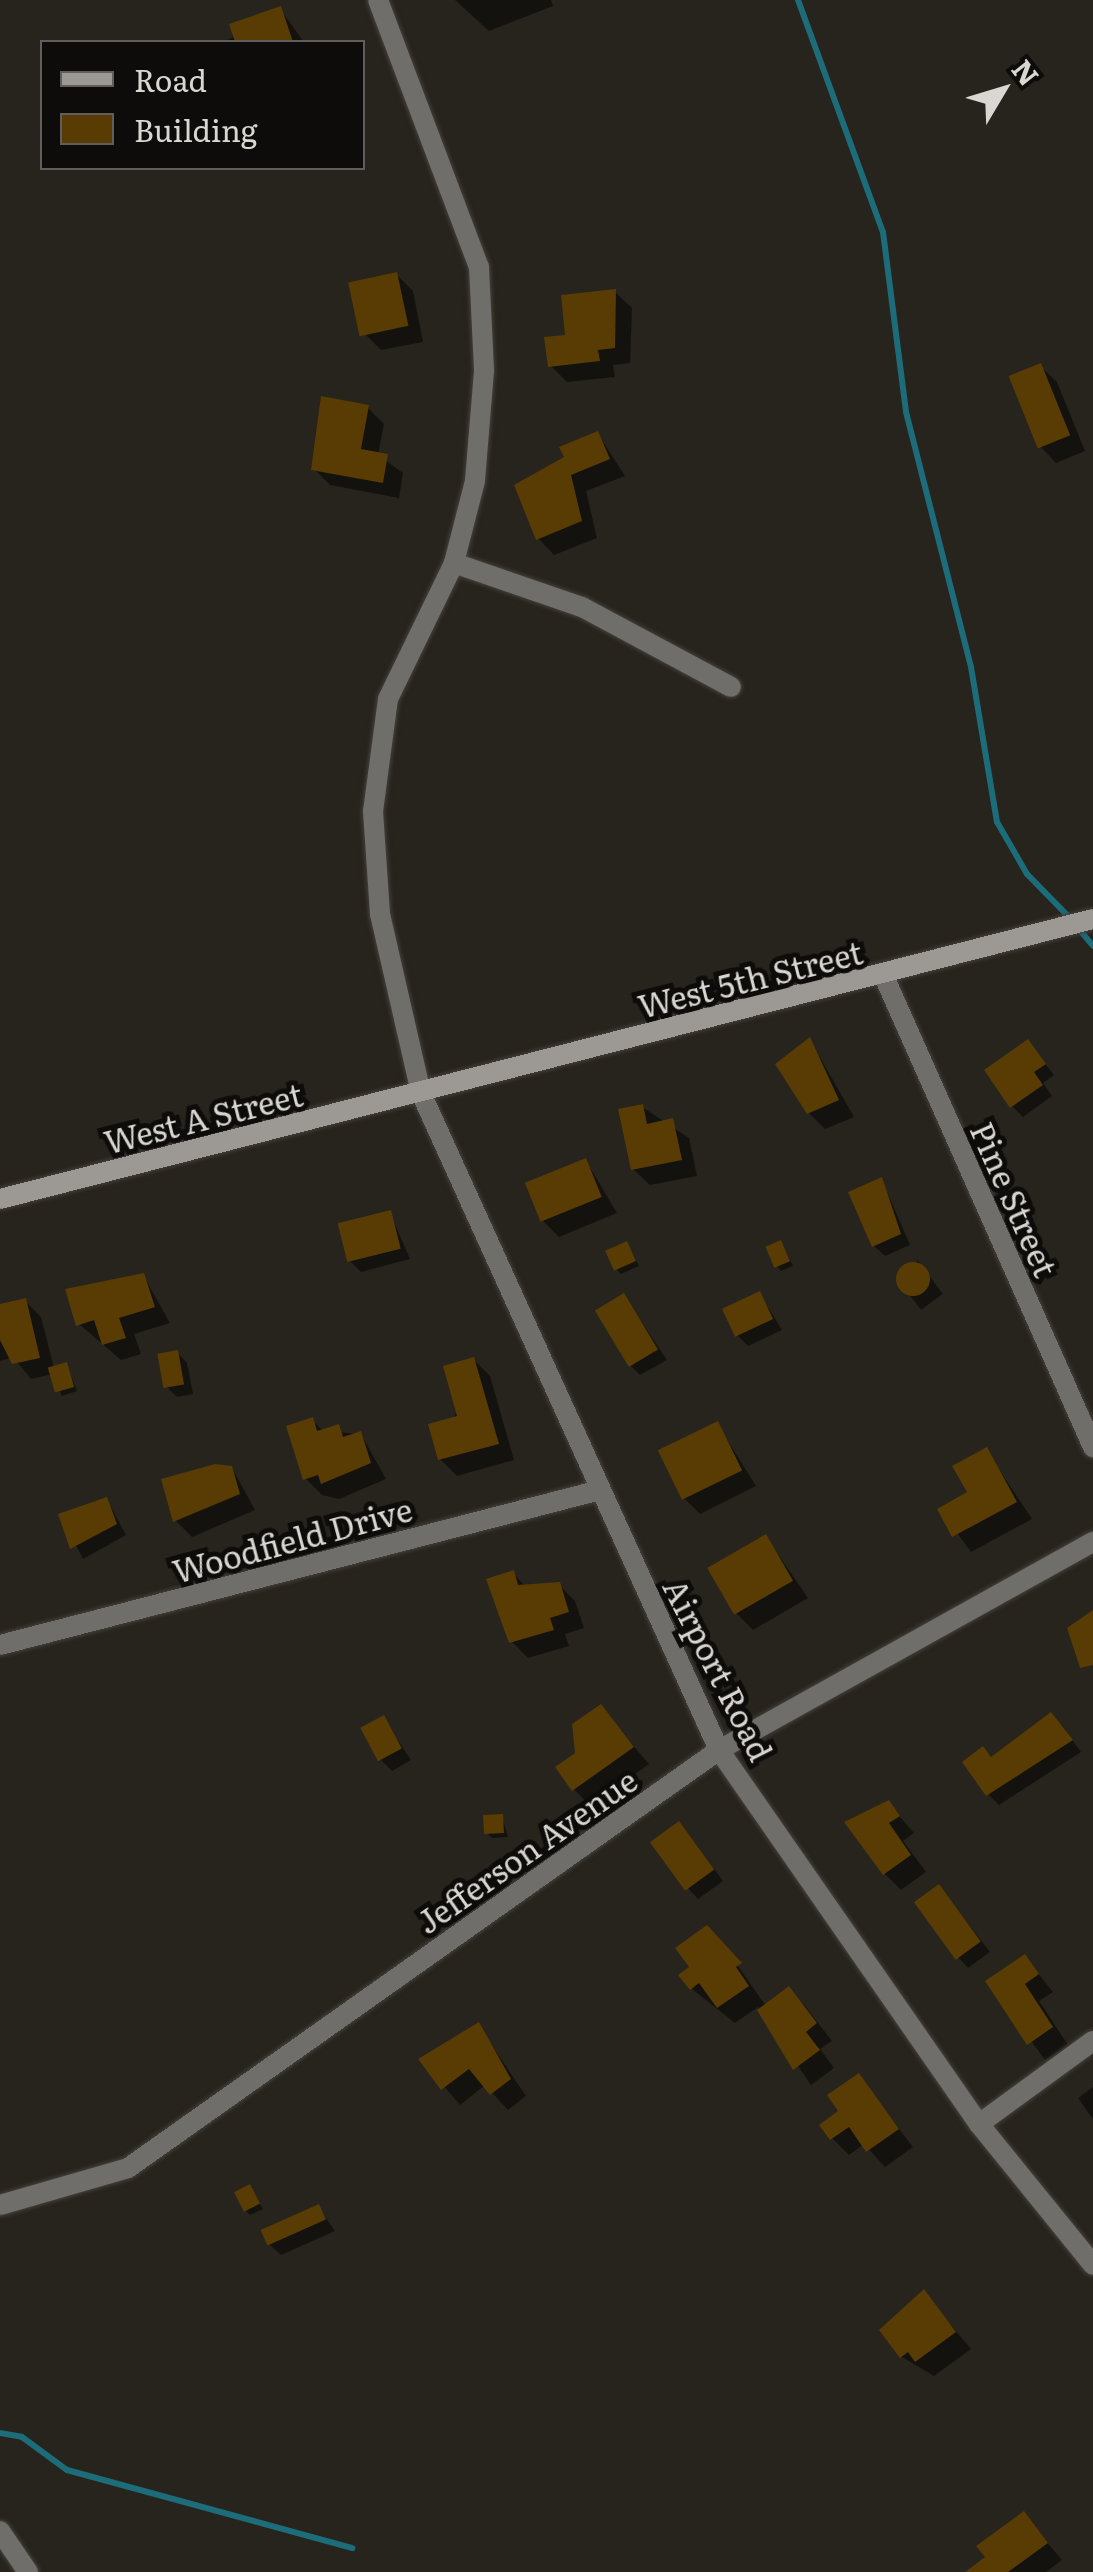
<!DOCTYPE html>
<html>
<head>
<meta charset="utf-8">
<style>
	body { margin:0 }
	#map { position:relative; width:1093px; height:2572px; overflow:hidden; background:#27231d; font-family:Literata,serif }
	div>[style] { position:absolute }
	.shadow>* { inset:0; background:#0007; transform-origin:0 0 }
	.stream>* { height:6px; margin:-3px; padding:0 3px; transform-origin:3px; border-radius:3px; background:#1c6c7a }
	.building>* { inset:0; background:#583c04; transform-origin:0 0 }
	.round { border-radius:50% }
	.roads { filter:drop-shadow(0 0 2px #44403a) drop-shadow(0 0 2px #44403a) }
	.street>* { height:20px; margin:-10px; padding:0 10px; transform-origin:10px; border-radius:10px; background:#706e6b }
	.secondary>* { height:20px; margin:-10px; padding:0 10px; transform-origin:10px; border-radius:10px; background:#9c9893 }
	span { translate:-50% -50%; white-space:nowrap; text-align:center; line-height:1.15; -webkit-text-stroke:10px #0e0c0a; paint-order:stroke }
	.street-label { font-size:32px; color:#dad7d3 }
	.legend { position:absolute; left:40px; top:40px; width:325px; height:130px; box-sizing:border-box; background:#0e0c0a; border:2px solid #605d5a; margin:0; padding:12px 18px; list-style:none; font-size:30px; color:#dad7d3 }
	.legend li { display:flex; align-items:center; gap:20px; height:50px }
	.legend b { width:50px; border:2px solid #605d5a }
	.north { position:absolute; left:953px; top:40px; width:100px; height:100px; -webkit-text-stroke:8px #0e0c0a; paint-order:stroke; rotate:52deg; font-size:28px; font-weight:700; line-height:40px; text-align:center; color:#dad7d3 }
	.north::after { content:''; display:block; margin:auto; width:35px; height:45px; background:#dad7d3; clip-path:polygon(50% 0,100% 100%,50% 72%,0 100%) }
</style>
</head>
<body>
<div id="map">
	<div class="shadow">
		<i style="clip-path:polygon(455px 0,551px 0,553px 6px,489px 31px)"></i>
		<i style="clip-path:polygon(280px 9px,304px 42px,222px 42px,236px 36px)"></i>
		<i style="clip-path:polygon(397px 275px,413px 291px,423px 342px,381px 350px,365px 334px)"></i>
		<i style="clip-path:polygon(615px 292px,632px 308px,630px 363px,613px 365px,615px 377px,567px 382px,550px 365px)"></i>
		<i style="clip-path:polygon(1040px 366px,1057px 382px,1085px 451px,1056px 463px,1040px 446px)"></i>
		<i style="clip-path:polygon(367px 407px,384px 424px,378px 455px,403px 473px,399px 498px,330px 485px,314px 469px)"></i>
		<i style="clip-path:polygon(598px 434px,625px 476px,586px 491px,597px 538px,554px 555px,538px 538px,567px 459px)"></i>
		<i style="clip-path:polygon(810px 1040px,854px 1117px,825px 1129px,809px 1113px)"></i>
		<i style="clip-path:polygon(1028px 1042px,1054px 1075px,1043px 1083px,1052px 1096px,1023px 1117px,1012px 1106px)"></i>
		<i style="clip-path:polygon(642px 1107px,689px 1138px,697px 1176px,650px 1185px,633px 1169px)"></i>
		<i style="clip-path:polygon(586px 1161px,617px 1213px,559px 1237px,542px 1220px)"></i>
		<i style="clip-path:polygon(882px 1180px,910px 1245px,885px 1256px,874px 1246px)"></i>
		<i style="clip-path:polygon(390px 1213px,410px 1259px,361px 1272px,350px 1261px)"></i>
		<i style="clip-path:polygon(781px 1243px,793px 1266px,781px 1271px,777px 1266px)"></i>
		<i style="clip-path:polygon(627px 1244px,639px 1266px,621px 1274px,616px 1269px)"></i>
		<i style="left:918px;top:1261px;width:41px;height:27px;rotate:53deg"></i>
		<i style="clip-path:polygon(143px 1275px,170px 1323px,134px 1334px,141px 1354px,121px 1360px,79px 1324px,68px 1290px)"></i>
		<i style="clip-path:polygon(760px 1294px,782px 1330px,748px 1346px,737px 1335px)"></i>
		<i style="clip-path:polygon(624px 1296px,667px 1360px,640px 1375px,630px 1365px)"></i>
		<i style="clip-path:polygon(25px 1301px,41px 1317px,54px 1368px,67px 1365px,77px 1391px,62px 1396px,53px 1374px,31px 1379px,13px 1357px,0 1361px,0 1306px)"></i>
		<i style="clip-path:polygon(177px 1352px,187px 1363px,193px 1394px,177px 1397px,166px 1386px)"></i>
		<i style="clip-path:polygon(474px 1360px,490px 1376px,514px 1460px,457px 1476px,440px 1459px)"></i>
		<i style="clip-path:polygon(312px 1420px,323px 1431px,361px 1434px,386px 1479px,339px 1499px,322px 1495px,305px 1478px)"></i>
		<i style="clip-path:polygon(717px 1424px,756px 1486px,700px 1514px,684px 1498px)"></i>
		<i style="clip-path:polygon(986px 1450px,1032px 1519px,971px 1552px,940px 1510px,970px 1493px)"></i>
		<i style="clip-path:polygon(232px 1468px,255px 1510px,192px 1537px,176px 1521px,164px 1481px)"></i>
		<i style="clip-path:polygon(107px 1500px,126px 1535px,83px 1559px,61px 1516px)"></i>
		<i style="clip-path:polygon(766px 1537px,808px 1598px,753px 1630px,736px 1613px)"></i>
		<i style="clip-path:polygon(513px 1573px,525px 1586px,559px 1585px,575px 1601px,584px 1628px,565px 1634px,569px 1646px,528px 1658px,511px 1641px)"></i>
		<i style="clip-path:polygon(600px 1707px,649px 1764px,590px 1806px,574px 1789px,577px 1754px)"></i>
		<i style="clip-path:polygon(383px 1718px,411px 1760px,392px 1771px,381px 1760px)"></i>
		<i style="clip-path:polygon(1062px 1726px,1081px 1752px,999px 1805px,988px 1794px,992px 1759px)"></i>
		<i style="clip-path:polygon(888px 1803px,914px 1833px,903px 1841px,926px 1872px,901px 1890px,885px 1874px)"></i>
		<i style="clip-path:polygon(502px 1817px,508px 1837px,492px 1838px,487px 1833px)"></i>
		<i style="clip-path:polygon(689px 1835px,723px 1881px,698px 1899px,688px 1888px)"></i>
		<i style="clip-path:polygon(939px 1887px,990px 1952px,968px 1968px,958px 1957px)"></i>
		<i style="clip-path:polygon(723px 1945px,766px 2006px,789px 1989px,805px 2006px,832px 2041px,820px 2049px,834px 2068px,811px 2085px,758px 2007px,735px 2023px,692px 1989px)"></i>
		<i style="clip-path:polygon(1025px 1957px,1053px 1992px,1039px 2001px,1068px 2045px,1045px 2060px,988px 1981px)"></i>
		<i style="clip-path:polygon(478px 2025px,526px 2096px,508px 2110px,485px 2085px,460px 2105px,422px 2060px)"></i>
		<i style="clip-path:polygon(858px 2076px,913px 2147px,885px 2167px,864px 2144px,849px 2155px,832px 2138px)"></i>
		<i style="clip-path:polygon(1093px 2087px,1093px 2119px,1078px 2098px)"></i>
		<i style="clip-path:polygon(250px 2188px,263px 2209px,250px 2215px,246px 2211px)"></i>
		<i style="clip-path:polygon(318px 2207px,335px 2231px,281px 2255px,270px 2245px)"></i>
		<i style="clip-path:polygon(924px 2293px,971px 2349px,934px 2376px,902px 2357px)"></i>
		<i style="clip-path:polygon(1023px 2514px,1062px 2560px,1046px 2572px,973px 2572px)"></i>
	</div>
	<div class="stream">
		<i style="left:798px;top:0;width:247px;rotate:69.9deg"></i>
		<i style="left:883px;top:232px;width:181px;rotate:82.7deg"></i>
		<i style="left:906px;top:412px;width:263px;rotate:75.7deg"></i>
		<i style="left:971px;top:667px;width:157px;rotate:80.5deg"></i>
		<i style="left:997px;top:822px;width:60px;rotate:60deg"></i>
		<i style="left:1027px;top:874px;width:62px;rotate:45.7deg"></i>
		<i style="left:1078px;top:928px;width:23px;rotate:50deg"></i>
		<i style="left:0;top:2433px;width:22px;rotate:10deg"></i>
		<i style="left:22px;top:2437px;width:56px;rotate:36.3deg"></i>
		<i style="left:67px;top:2470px;width:296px;rotate:15.3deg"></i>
	</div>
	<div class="building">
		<i style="clip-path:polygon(281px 6px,293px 42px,235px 42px,229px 24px)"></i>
		<i style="left:397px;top:272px;width:55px;height:50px;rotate:78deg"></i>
		<i style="clip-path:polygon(616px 289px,615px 348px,598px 350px,600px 361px,548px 367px,544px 337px,565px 335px,561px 295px)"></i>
		<i style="left:1041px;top:363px;width:78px;height:35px;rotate:68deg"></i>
		<i style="clip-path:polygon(321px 396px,369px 405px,361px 449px,388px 454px,383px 483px,311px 470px)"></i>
		<i style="clip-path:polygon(598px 431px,610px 459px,571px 475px,582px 521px,536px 540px,514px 485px,564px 457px,559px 447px)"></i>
		<i style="clip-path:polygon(810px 1037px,839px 1100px,807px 1114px,775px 1064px)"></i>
		<i style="clip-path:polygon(1028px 1039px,1046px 1064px,1034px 1072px,1043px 1085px,1010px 1108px,984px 1070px)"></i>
		<i style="clip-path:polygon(643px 1104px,647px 1124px,673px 1118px,682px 1160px,631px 1170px,618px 1109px)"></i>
		<i style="left:586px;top:1158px;width:42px;height:66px;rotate:68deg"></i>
		<i style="clip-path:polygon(882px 1177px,901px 1234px,872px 1247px,848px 1192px)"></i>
		<i style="left:391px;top:1210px;width:40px;height:55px;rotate:76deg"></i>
		<i style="left:781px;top:1240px;width:23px;height:17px;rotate:67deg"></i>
		<i style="left:627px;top:1241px;width:22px;height:24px;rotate:66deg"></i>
		<i class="round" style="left:896px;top:1262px;width:34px;height:34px"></i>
		<i style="clip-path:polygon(144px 1273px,155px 1307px,119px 1318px,126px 1338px,102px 1345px,94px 1320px,76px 1326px,65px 1289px)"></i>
		<i style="left:760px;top:1291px;width:31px;height:42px;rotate:65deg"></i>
		<i style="left:624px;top:1293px;width:66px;height:34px;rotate:59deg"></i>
		<i style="clip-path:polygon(26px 1298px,40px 1358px,12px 1364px,0 1340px,0 1304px)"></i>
		<i style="left:178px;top:1350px;width:35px;height:21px;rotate:80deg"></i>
		<i style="clip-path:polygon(474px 1357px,499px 1444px,438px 1460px,428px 1424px,457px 1416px,443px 1366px)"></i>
		<i style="left:67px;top:1362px;width:26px;height:20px;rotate:74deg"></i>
		<i style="clip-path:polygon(313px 1417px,317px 1431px,339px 1424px,343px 1437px,361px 1431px,371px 1463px,321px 1484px,318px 1475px,303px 1480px,286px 1426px)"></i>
		<i style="left:718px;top:1421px;width:55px;height:67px;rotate:64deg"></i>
		<i style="clip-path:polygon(987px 1447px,1017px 1502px,952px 1537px,937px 1509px,967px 1492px,952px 1466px)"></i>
		<i style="clip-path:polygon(215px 1464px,232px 1466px,240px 1494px,173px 1522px,161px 1479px)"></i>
		<i style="clip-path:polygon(107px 1497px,117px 1524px,70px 1549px,58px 1514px)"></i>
		<i style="left:766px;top:1534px;width:54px;height:68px;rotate:60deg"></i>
		<i style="clip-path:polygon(514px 1570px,518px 1585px,560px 1582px,569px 1612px,550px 1618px,554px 1630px,509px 1643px,486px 1579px)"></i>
		<i style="clip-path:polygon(1093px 1610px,1093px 1665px,1080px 1668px,1067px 1628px)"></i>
		<i style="clip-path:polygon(601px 1704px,634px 1747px,572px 1791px,555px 1767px,575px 1753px,572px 1724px)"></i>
		<i style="clip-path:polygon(1051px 1712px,1073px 1740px,986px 1796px,962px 1762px,983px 1746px,991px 1757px)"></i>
		<i style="left:384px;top:1715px;width:38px;height:27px;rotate:62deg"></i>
		<i style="clip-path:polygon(889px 1800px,900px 1816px,889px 1823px,911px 1855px,883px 1875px,844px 1822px)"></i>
		<i style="left:503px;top:1814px;width:19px;height:20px;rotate:87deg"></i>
		<i style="left:679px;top:1821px;width:60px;height:36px;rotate:54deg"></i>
		<i style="left:939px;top:1884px;width:71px;height:31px;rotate:54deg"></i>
		<i style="clip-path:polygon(707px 1925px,742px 1963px,736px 1967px,749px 1986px,717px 2008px,699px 1983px,690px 1990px,678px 1975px,689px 1967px,675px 1948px)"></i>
		<i style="clip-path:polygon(1025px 1954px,1039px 1974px,1025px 1984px,1053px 2027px,1027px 2045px,985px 1981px)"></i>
		<i style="clip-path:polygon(789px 1986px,817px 2023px,806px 2032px,820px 2050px,793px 2070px,757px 2010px)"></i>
		<i style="clip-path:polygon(479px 2022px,511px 2079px,490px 2095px,469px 2069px,441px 2090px,418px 2059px)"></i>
		<i style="clip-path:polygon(859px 2073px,899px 2129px,866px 2152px,849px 2127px,830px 2140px,819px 2125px,838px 2111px,827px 2095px)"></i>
		<i style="left:250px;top:2184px;width:22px;height:18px;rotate:63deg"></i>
		<i style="left:319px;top:2204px;width:17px;height:64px;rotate:66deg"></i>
		<i style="clip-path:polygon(924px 2289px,956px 2332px,915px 2362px,908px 2352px,900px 2358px,879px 2330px)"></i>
		<i style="clip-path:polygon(1024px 2511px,1048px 2543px,1008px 2572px,965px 2572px,985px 2557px,976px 2546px)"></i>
	</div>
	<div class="roads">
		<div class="street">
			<i style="left:378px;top:0;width:285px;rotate:69.3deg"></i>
			<i style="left:479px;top:267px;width:104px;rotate:87.2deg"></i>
			<i style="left:484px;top:371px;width:110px;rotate:94.7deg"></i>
			<i style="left:475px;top:481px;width:85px;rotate:104.4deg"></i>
			<i style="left:454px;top:563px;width:151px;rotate:115.9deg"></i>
			<i style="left:388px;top:699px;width:113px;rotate:97.6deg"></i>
			<i style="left:373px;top:811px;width:103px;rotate:86.1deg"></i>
			<i style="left:380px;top:914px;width:184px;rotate:77.1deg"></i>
			<i style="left:421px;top:1093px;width:721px;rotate:65.6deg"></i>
			<i style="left:719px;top:1750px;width:455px;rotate:55.2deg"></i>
			<i style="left:979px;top:2124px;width:181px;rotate:51deg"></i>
			<i style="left:454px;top:563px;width:135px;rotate:19deg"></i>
			<i style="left:582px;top:607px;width:169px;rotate:28.2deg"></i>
			<i style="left:883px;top:974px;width:518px;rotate:66.06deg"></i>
			<i style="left:0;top:1645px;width:620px;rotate:-14.48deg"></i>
			<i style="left:979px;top:2124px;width:141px;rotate:-36.1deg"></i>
			<i style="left:0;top:2205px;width:133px;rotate:-16.1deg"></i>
			<i style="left:128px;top:2168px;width:724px;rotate:-35.27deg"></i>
			<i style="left:719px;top:1750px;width:428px;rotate:-29.1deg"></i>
			<i style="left:0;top:2531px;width:50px;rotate:55.7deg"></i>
		</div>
		<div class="secondary">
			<i style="left:0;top:1199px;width:1128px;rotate:-14.37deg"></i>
		</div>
	</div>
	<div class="street-label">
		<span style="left:750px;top:978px;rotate:-14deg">West 5th Street</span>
		<span style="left:203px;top:1117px;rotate:-14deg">West A Street</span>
		<span style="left:1015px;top:1199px;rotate:66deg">Pine Street</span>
		<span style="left:292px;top:1539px;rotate:-15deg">Woodfield Drive</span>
		<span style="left:719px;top:1669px;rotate:63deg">Airport Road</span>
		<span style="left:526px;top:1850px;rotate:-35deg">Jefferson Avenue</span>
	</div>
	<ul class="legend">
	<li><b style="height:12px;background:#9c9893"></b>Road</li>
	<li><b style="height:28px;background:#583c04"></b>Building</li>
	</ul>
	<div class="north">N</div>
</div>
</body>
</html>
